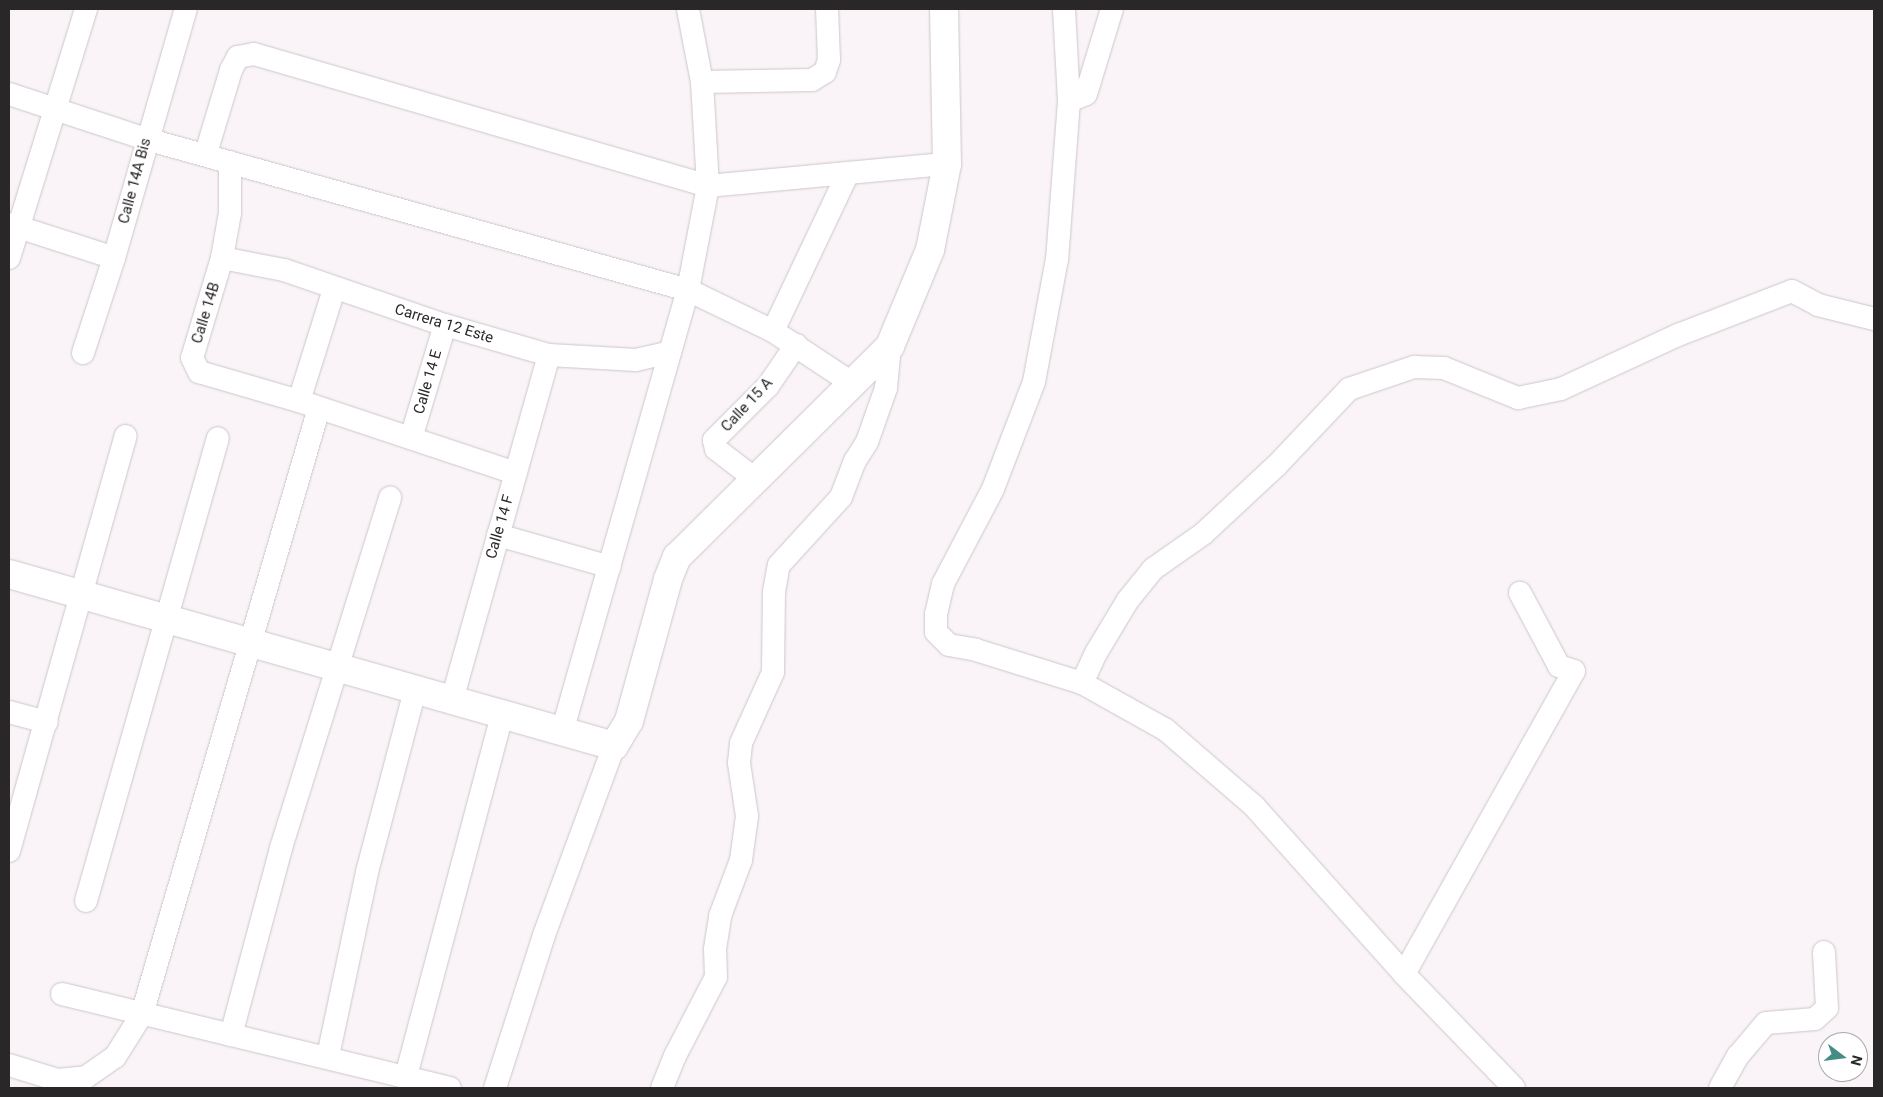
<!DOCTYPE html>
<html>
<head>
<meta charset="utf-8">
<style>
	body { margin:0 }
	#map { position:relative; width:1883px; height:1097px; overflow:hidden; background:#faf4f8; font-family:Roboto,sans-serif }
	div>[style] { position:absolute }
	.roads { filter:drop-shadow(0 0 1px #ccc6ca) drop-shadow(0 0 1px #ccc6ca) }
	.minor>* { height:22px; margin:-11px; padding:0 11px; transform-origin:11px; border-radius:11px; background:#fff }
	.major>* { height:28px; margin:-14px; padding:0 14px; transform-origin:14px; border-radius:14px; background:#fff }
	span { translate:-50% -50%; white-space:nowrap; text-align:center; line-height:1.15; -webkit-text-stroke:5px #fff; paint-order:stroke }
	.street-label { font-size:15px; color:#2a2729 }
	.frame { position:absolute; inset:0; border:10px solid #2a2729; pointer-events:none }
	.north { position:absolute; left:1818px; top:1032px; width:50px; height:50px; box-sizing:border-box; background:#fff; border:1px solid #aaa9a9; border-radius:50%; rotate:105deg; font-size:14px; font-weight:700; line-height:20px; text-align:center; color:#2a2729 }
	.north::after { content:''; display:block; margin:auto; width:18px; height:22px; background:#458c85; clip-path:polygon(50% 0,100% 100%,50% 72%,0 100%) }
</style>
</head>
<body>
<div id="map">
	<div class="roads">
		<div class="minor">
			<i style="left:1064px;top:9px;width:92px;rotate:86.9deg"></i>
			<i style="left:1069px;top:101px;width:158px;rotate:94.3deg"></i>
			<i style="left:1057px;top:259px;width:125px;rotate:100.6deg"></i>
			<i style="left:1034px;top:382px;width:115px;rotate:111deg"></i>
			<i style="left:993px;top:489px;width:107px;rotate:117.8deg"></i>
			<i style="left:943px;top:584px;width:31px;rotate:103deg"></i>
			<i style="left:936px;top:614px;width:18px;rotate:90deg"></i>
			<i style="left:936px;top:632px;width:18px;rotate:45deg"></i>
			<i style="left:949px;top:645px;width:27px;rotate:10deg"></i>
			<i style="left:976px;top:650px;width:111px;rotate:17.3deg"></i>
			<i style="left:1082px;top:683px;width:96px;rotate:29.2deg"></i>
			<i style="left:1166px;top:730px;width:116px;rotate:40.8deg"></i>
			<i style="left:1254px;top:806px;width:225px;rotate:48.2deg"></i>
			<i style="left:1404px;top:974px;width:158px;rotate:46deg"></i>
			<i style="left:702px;top:82px;width:110px;rotate:-1deg"></i>
			<i style="left:812px;top:80px;width:15px;rotate:-32deg"></i>
			<i style="left:825px;top:72px;width:13px;rotate:-72deg"></i>
			<i style="left:829px;top:60px;width:51px;rotate:-92.2deg"></i>
			<i style="left:9px;top:94px;width:144px;rotate:18.2deg"></i>
			<i style="left:146px;top:139px;width:563px;rotate:15.57deg"></i>
			<i style="left:688px;top:290px;width:94px;rotate:25.8deg"></i>
			<i style="left:773px;top:331px;width:98px;rotate:33.4deg"></i>
			<i style="left:1069px;top:101px;width:18px;rotate:-22deg"></i>
			<i style="left:1086px;top:94px;width:89px;rotate:-73deg"></i>
			<i style="left:206px;top:153px;width:87px;rotate:-73.2deg"></i>
			<i style="left:231px;top:70px;width:15px;rotate:-62deg"></i>
			<i style="left:238px;top:57px;width:16px;rotate:-11deg"></i>
			<i style="left:254px;top:54px;width:473px;rotate:16.2deg"></i>
			<i style="left:708px;top:186px;width:240px;rotate:-5.3deg"></i>
			<i style="left:230px;top:162px;width:51px;rotate:90deg"></i>
			<i style="left:230px;top:213px;width:46px;rotate:100.1deg"></i>
			<i style="left:222px;top:258px;width:104px;rotate:106.7deg"></i>
			<i style="left:192px;top:358px;width:16px;rotate:63deg"></i>
			<i style="left:199px;top:372px;width:104px;rotate:16.2deg"></i>
			<i style="left:299px;top:401px;width:228px;rotate:18.4deg"></i>
			<i style="left:9px;top:224px;width:110px;rotate:17.9deg"></i>
			<i style="left:9px;top:258px;width:261px;rotate:-72.8deg"></i>
			<i style="left:222px;top:258px;width:63px;rotate:11deg"></i>
			<i style="left:284px;top:270px;width:170px;rotate:18.9deg"></i>
			<i style="left:445px;top:325px;width:108px;rotate:16.1deg"></i>
			<i style="left:549px;top:355px;width:87px;rotate:3.3deg"></i>
			<i style="left:636px;top:360px;width:35px;rotate:-13deg"></i>
			<i style="left:773px;top:331px;width:175px;rotate:-64.6deg"></i>
			<i style="left:83px;top:353px;width:100px;rotate:-71.9deg"></i>
			<i style="left:114px;top:258px;width:259px;rotate:-73.9deg"></i>
			<i style="left:299px;top:401px;width:117px;rotate:-72.6deg"></i>
			<i style="left:411px;top:438px;width:118px;rotate:-73.3deg"></i>
			<i style="left:755px;top:479px;width:49px;rotate:-142.4deg"></i>
			<i style="left:716px;top:449px;width:9px;rotate:-103deg"></i>
			<i style="left:714px;top:440px;width:76px;rotate:-45deg"></i>
			<i style="left:768px;top:386px;width:50px;rotate:-55.7deg"></i>
			<i style="left:498px;top:535px;width:116px;rotate:15.9deg"></i>
			<i style="left:1082px;top:683px;width:33px;rotate:-65deg"></i>
			<i style="left:1096px;top:653px;width:62px;rotate:-58.9deg"></i>
			<i style="left:1128px;top:600px;width:40px;rotate:-51deg"></i>
			<i style="left:1153px;top:569px;width:61px;rotate:-35deg"></i>
			<i style="left:1203px;top:534px;width:101px;rotate:-43deg"></i>
			<i style="left:1277px;top:465px;width:105px;rotate:-46.5deg"></i>
			<i style="left:1349px;top:389px;width:69px;rotate:-18.7deg"></i>
			<i style="left:1414px;top:367px;width:30px;rotate:2deg"></i>
			<i style="left:1444px;top:368px;width:80px;rotate:22.1deg"></i>
			<i style="left:1518px;top:398px;width:44px;rotate:-11.8deg"></i>
			<i style="left:1561px;top:389px;width:129px;rotate:-24.8deg"></i>
			<i style="left:1678px;top:335px;width:122px;rotate:-21.1deg"></i>
			<i style="left:1792px;top:291px;width:30px;rotate:28deg"></i>
			<i style="left:1818px;top:305px;width:58px;rotate:14deg"></i>
			<i style="left:452px;top:700px;width:358px;rotate:-74.3deg"></i>
			<i style="left:9px;top:712px;width:39px;rotate:15deg"></i>
			<i style="left:562px;top:732px;width:460px;rotate:-74.1deg"></i>
			<i style="left:688px;top:290px;width:106px;rotate:-79.1deg"></i>
			<i style="left:708px;top:186px;width:104px;rotate:-93.3deg"></i>
			<i style="left:702px;top:82px;width:74px;rotate:-100.9deg"></i>
			<i style="left:9px;top:851px;width:431px;rotate:-74.3deg"></i>
			<i style="left:86px;top:901px;width:481px;rotate:-74.1deg"></i>
			<i style="left:1404px;top:974px;width:347px;rotate:-60.7deg"></i>
			<i style="left:1574px;top:671px;width:16px;rotate:-162deg"></i>
			<i style="left:1559px;top:666px;width:83px;rotate:-118.1deg"></i>
			<i style="left:62px;top:994px;width:399px;rotate:13.6deg"></i>
			<i style="left:231px;top:1035px;width:194px;rotate:-75deg"></i>
			<i style="left:281px;top:848px;width:367px;rotate:-72.7deg"></i>
			<i style="left:328px;top:1056px;width:188px;rotate:-78deg"></i>
			<i style="left:367px;top:872px;width:188px;rotate:-75.2deg"></i>
			<i style="left:9px;top:1065px;width:51px;rotate:17deg"></i>
			<i style="left:58px;top:1080px;width:28px;rotate:-6deg"></i>
			<i style="left:86px;top:1077px;width:35px;rotate:-35deg"></i>
			<i style="left:115px;top:1057px;width:51px;rotate:-57.9deg"></i>
			<i style="left:142px;top:1014px;width:631px;rotate:-73.72deg"></i>
			<i style="left:406px;top:1076px;width:374px;rotate:-75.1deg"></i>
			<i style="left:495px;top:1088px;width:161px;rotate:-72.2deg"></i>
			<i style="left:544px;top:935px;width:202px;rotate:-69.7deg"></i>
			<i style="left:662px;top:1088px;width:35px;rotate:-68deg"></i>
			<i style="left:675px;top:1056px;width:89px;rotate:-62.6deg"></i>
			<i style="left:716px;top:977px;width:28px;rotate:-92deg"></i>
			<i style="left:715px;top:949px;width:33px;rotate:-81deg"></i>
			<i style="left:720px;top:916px;width:60px;rotate:-69.4deg"></i>
			<i style="left:741px;top:860px;width:44px;rotate:-82.2deg"></i>
			<i style="left:747px;top:816px;width:54px;rotate:-98.6deg"></i>
			<i style="left:739px;top:763px;width:20px;rotate:-84deg"></i>
			<i style="left:741px;top:743px;width:78px;rotate:-65.7deg"></i>
			<i style="left:773px;top:672px;width:80px;rotate:-89.3deg"></i>
			<i style="left:774px;top:592px;width:27px;rotate:-80deg"></i>
			<i style="left:779px;top:565px;width:92px;rotate:-47.6deg"></i>
			<i style="left:841px;top:497px;width:39px;rotate:-69deg"></i>
			<i style="left:855px;top:461px;width:22px;rotate:-58deg"></i>
			<i style="left:867px;top:442px;width:57px;rotate:-70.6deg"></i>
			<i style="left:886px;top:388px;width:42px;rotate:-84.6deg"></i>
			<i style="left:1720px;top:1088px;width:37px;rotate:-61deg"></i>
			<i style="left:1738px;top:1056px;width:43px;rotate:-49.7deg"></i>
			<i style="left:1766px;top:1023px;width:49px;rotate:-4.7deg"></i>
			<i style="left:1815px;top:1019px;width:16px;rotate:-43deg"></i>
			<i style="left:1827px;top:1008px;width:56px;rotate:-93.1deg"></i>
		</div>
		<div class="major">
			<i style="left:9px;top:574px;width:629px;rotate:15.87deg"></i>
			<i style="left:614px;top:746px;width:29px;rotate:-59deg"></i>
			<i style="left:629px;top:721px;width:147px;rotate:-74.6deg"></i>
			<i style="left:668px;top:579px;width:24px;rotate:-68deg"></i>
			<i style="left:677px;top:557px;width:300px;rotate:-44.7deg"></i>
			<i style="left:890px;top:346px;width:104px;rotate:-67.4deg"></i>
			<i style="left:930px;top:250px;width:88px;rotate:-78.8deg"></i>
			<i style="left:947px;top:164px;width:155px;rotate:-91.1deg"></i>
		</div>
	</div>
	<div class="street-label">
		<span style="left:135px;top:181px;rotate:-75deg">Calle 14A Bis</span>
		<span style="left:206px;top:313px;rotate:-73deg">Calle 14B</span>
		<span style="left:444px;top:324px;rotate:17deg">Carrera 12 Este</span>
		<span style="left:428px;top:382px;rotate:-74deg">Calle 14 E</span>
		<span style="left:747px;top:405px;rotate:-47deg">Calle 15 A</span>
		<span style="left:500px;top:527px;rotate:-74deg">Calle 14 F</span>
	</div>
	<div class="frame"></div>
	<div class="north">N</div>
</div>
</body>
</html>
